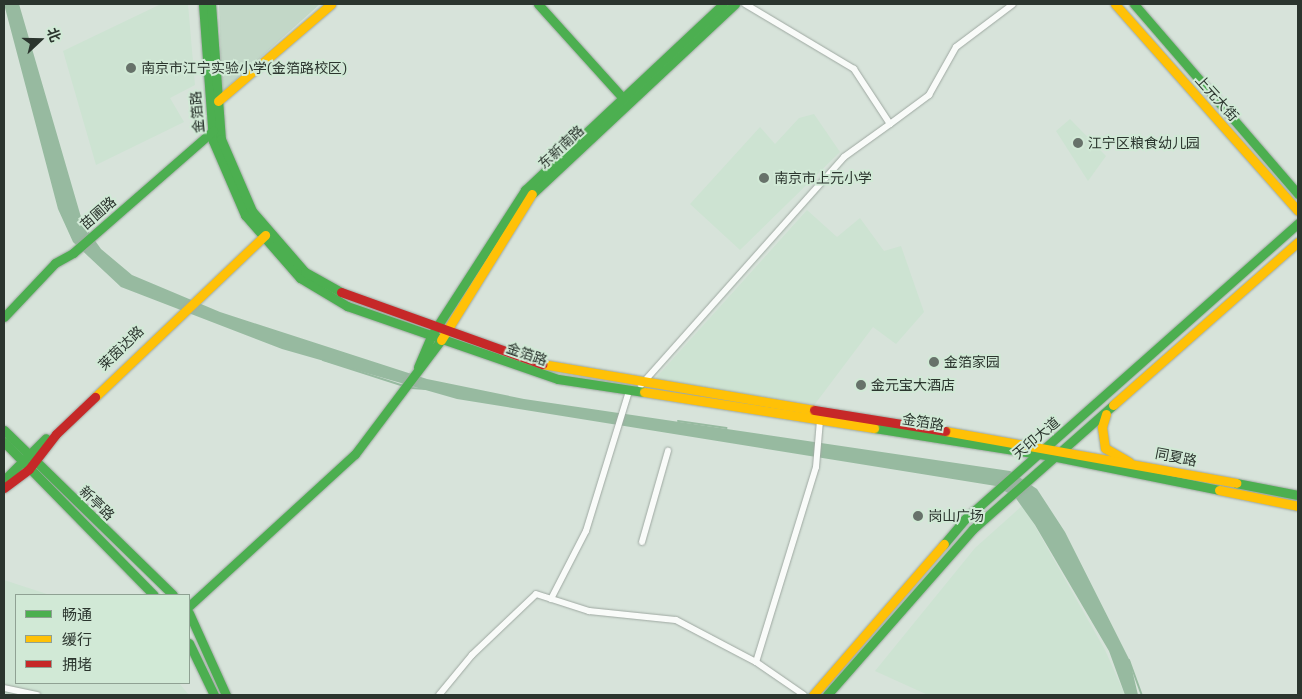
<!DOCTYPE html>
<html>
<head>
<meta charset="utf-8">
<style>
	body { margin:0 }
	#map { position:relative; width:1302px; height:699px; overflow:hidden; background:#d7e3da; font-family:"Exo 2","Noto Sans SC",sans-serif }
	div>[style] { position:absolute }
	.built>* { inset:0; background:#cde3d2 }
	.green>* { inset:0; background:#c2d7c7 }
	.water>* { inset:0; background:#97baa0 }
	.stream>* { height:2px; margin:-1px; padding:0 1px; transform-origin:1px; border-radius:1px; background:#97baa0 }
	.roads { filter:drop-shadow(0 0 1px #9ea8a1) drop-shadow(0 0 1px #9ea8a1) }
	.street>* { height:6px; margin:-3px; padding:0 3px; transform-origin:3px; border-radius:3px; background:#f9fbf9 }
	.fast>* { height:9px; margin:-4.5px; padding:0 4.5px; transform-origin:4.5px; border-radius:4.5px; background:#4caf50 }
	.slow>* { height:9px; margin:-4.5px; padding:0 4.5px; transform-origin:4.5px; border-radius:4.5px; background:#ffc107 }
	.jam>* { height:9px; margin:-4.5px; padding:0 4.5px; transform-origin:4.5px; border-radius:4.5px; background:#c62828 }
	.dots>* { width:14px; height:14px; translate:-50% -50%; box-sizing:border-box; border:2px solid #d1e9d6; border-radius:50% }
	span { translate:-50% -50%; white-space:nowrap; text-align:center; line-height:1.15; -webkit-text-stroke:4px #d1e9d6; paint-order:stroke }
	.poi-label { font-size:14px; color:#2b352e }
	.left { translate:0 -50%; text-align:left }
	.street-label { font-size:14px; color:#2b352e }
	.frame { position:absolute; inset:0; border:5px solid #2b352e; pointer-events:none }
	.legend { position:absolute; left:15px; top:594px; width:175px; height:90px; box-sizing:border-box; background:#d1e9d6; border:1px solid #8fa193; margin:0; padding:6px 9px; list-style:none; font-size:15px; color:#2b352e }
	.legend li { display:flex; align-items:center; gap:10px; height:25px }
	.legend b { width:25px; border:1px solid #8fa193 }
	.north { position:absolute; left:15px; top:15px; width:50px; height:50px; -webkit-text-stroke:4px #d1e9d6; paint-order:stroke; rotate:69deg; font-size:14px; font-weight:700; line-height:20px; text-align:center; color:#2b352e }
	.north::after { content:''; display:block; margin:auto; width:18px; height:22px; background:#2b352e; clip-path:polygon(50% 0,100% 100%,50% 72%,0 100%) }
</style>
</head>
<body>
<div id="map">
	<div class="built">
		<i style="clip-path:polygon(161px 4px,188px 4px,195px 85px,170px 98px,184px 122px,96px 165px,63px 51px)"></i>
		<i style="clip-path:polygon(814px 114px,840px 152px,740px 250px,690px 204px,760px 127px,775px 144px,799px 118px)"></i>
		<i style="clip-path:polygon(1070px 119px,1106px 156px,1088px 181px,1056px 131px)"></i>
		<i style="clip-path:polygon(807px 210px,837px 237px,860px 218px,884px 251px,901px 246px,924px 312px,896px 344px,873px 327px,815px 404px,653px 381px)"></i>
		<i style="clip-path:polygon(1023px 505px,1105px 650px,1125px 695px,928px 695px,875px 671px,975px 548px)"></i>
		<i style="clip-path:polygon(4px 580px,50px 595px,16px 595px,16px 683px,179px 683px,189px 695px,4px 695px)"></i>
	</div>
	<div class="green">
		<i style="clip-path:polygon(219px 4px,320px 4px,222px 92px)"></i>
	</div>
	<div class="water">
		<i style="clip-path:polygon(4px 4px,19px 4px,83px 224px,101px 249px,132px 275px,220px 312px,427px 379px,524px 399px,1010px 471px,1037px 489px,1065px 532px,1130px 661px,1138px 695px,1125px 695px,1109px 651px,1035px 525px,1015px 497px,996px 486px,457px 399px,282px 349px,121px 287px,73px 242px,58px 209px)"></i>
	</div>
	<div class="stream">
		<i style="left:323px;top:360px;width:85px;rotate:17.8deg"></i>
		<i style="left:411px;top:388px;width:15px;rotate:4deg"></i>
		<i style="left:678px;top:421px;width:49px;rotate:8.1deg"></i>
		<i style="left:1129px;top:660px;width:37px;rotate:70deg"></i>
	</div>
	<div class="roads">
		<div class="street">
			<i style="left:890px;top:124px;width:49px;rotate:-36.6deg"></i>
			<i style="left:929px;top:95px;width:55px;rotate:-60.6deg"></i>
			<i style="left:956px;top:47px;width:71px;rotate:-37deg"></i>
			<i style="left:641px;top:385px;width:305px;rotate:-48.3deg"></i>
			<i style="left:844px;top:157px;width:57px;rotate:-35.7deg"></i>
			<i style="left:890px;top:124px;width:66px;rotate:-123.2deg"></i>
			<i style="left:854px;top:69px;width:127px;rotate:-149.2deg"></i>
			<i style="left:642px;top:542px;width:95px;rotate:-74.1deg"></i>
			<i style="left:551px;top:599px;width:76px;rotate:-62.8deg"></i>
			<i style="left:586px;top:531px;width:146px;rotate:-72.9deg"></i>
			<i style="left:756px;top:662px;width:204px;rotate:-72.9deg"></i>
			<i style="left:816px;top:467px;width:47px;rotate:-85.1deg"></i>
			<i style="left:4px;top:688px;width:34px;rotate:12deg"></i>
			<i style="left:439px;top:695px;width:52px;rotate:-50.5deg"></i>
			<i style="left:472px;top:655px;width:88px;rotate:-43.6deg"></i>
			<i style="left:536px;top:594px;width:56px;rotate:17.8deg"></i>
			<i style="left:589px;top:611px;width:87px;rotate:5.9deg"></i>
			<i style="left:676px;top:620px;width:90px;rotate:27.7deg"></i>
			<i style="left:756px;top:662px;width:58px;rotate:34.5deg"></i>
		</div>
		<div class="fast">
			<i style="left:203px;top:4px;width:137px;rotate:85.8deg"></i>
			<i style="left:213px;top:141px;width:81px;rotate:66.6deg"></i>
			<i style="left:245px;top:215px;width:84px;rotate:48.9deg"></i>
			<i style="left:300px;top:278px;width:55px;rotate:30.8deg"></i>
			<i style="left:347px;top:306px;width:223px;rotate:19.1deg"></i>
			<i style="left:558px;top:379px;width:87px;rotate:8.6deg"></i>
			<i style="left:211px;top:4px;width:135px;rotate:85.8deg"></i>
			<i style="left:221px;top:139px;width:78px;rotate:66.7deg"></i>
			<i style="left:252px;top:211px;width:81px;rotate:49deg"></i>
			<i style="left:305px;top:272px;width:41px;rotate:29.1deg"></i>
			<i style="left:538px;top:4px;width:127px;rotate:47.9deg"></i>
			<i style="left:1134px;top:4px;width:251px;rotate:49.2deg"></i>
			<i style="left:532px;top:194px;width:278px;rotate:-43.1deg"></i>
			<i style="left:4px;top:317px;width:74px;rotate:-46.6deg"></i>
			<i style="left:55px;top:263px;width:21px;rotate:-29deg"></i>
			<i style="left:73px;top:253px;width:186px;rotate:-41.1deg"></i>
			<i style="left:418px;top:367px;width:34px;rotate:-67deg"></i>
			<i style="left:431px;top:336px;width:174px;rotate:-57.2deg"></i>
			<i style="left:525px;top:190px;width:272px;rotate:-43.2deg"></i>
			<i style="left:874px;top:428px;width:185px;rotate:9deg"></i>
			<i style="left:1057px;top:457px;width:165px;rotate:11.5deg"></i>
			<i style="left:4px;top:430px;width:236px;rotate:44.3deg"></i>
			<i style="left:4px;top:442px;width:214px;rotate:45.6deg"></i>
			<i style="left:4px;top:480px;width:59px;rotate:-45deg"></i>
			<i style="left:1236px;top:483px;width:63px;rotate:11deg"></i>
			<i style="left:944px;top:544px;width:33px;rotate:-50deg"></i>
			<i style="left:965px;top:519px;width:446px;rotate:-41.6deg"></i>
			<i style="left:189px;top:606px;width:225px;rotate:-42.5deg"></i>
			<i style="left:355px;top:454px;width:143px;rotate:-53deg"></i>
			<i style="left:189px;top:613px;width:90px;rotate:65.7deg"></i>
			<i style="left:189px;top:643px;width:58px;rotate:64.3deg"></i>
			<i style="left:827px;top:695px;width:221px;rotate:-48.7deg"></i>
			<i style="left:973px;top:529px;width:187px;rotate:-41.5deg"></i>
		</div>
		<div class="slow">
			<i style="left:1115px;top:4px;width:276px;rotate:48.5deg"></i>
			<i style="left:218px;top:101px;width:149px;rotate:-40.6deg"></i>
			<i style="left:441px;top:340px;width:172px;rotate:-58.1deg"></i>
			<i style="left:542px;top:364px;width:276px;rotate:9.6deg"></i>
			<i style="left:644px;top:392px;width:233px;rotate:8.9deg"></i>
			<i style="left:95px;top:397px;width:235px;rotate:-43.6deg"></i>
			<i style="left:1113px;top:405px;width:247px;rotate:-41.4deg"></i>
			<i style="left:1106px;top:414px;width:14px;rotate:107deg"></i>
			<i style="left:1102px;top:427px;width:21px;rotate:82deg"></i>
			<i style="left:1105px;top:448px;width:28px;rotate:30deg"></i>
			<i style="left:945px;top:431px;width:296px;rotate:10.1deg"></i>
			<i style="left:1219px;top:490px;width:81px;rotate:11.4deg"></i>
			<i style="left:813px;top:695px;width:200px;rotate:-49.1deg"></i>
		</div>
		<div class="jam">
			<i style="left:341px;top:292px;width:214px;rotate:19.7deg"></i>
			<i style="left:814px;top:410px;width:133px;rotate:9.1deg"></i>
			<i style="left:4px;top:488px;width:31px;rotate:-37deg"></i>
			<i style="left:29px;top:469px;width:44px;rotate:-52.4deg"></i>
			<i style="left:56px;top:434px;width:54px;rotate:-43.5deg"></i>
		</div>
	</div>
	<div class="dots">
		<i style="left:131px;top:68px;background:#67726a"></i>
		<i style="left:1078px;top:143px;background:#67726a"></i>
		<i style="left:764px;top:178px;background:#67726a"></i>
		<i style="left:934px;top:362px;background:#67726a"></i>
		<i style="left:861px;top:385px;background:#67726a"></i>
		<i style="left:918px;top:516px;background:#67726a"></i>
	</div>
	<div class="poi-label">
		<span class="left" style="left:141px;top:68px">南京市江宁实验小学(金箔路校区)</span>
		<span class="left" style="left:1088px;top:143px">江宁区粮食幼儿园</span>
		<span class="left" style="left:774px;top:178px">南京市上元小学</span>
		<span class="left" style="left:944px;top:362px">金箔家园</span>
		<span class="left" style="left:871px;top:385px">金元宝大酒店</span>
		<span class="left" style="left:928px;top:516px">岗山广场</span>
	</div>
	<div class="street-label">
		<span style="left:1217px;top:98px;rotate:48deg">上元大街</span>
		<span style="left:197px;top:112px;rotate:-95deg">金箔路</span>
		<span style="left:561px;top:147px;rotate:-43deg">东新南路</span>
		<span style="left:98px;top:213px;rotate:-41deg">苗圃路</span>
		<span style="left:121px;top:348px;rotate:-44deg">莱茵达路</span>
		<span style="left:527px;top:354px;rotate:19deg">金箔路</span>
		<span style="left:923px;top:422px;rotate:9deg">金箔路</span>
		<span style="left:1036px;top:438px;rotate:-40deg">天印大道</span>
		<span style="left:1176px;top:457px;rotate:11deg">同夏路</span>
		<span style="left:97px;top:503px;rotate:44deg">新亭路</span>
	</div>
	<div class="frame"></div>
	<ul class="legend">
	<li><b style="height:6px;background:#4caf50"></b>畅通</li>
	<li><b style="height:6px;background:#ffc107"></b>缓行</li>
	<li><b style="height:6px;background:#c62828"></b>拥堵</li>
	</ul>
	<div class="north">北</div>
</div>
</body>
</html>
